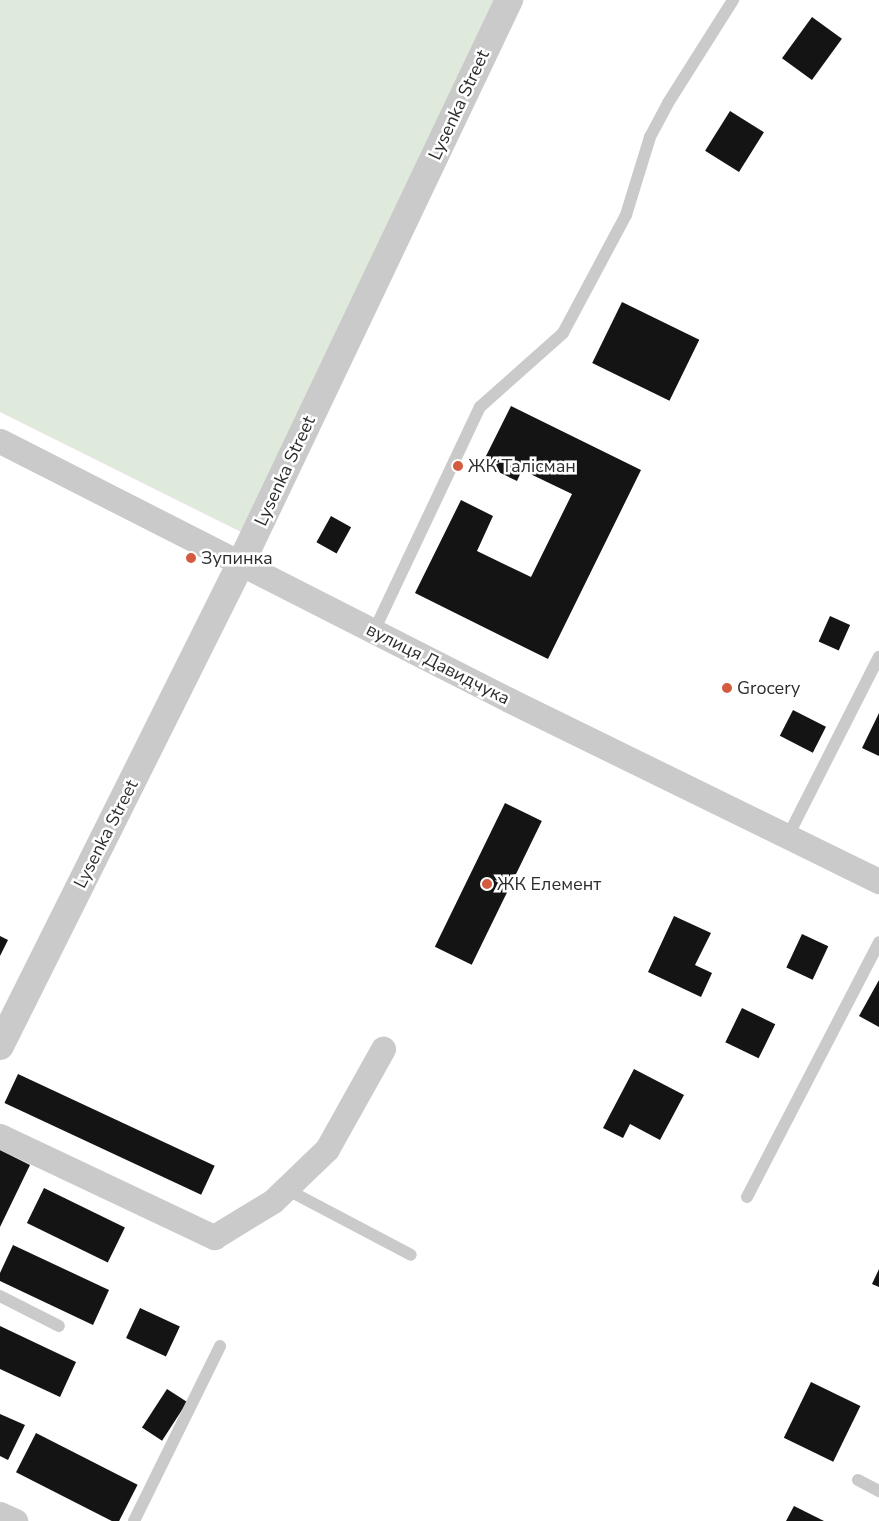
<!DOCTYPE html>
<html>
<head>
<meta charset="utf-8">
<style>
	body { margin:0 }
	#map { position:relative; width:879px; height:1521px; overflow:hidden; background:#fff; font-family:"Nunito Sans",sans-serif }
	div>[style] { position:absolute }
	.green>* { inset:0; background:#dfe9dc }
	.building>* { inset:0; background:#141414; transform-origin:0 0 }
	.service>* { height:12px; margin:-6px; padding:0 6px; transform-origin:6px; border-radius:6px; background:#cacaca }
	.minor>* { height:25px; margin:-12.5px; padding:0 12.5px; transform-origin:12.5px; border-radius:12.5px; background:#cacaca }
	.tertiary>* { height:28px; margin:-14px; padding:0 14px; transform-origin:14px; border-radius:14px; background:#cacaca }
	.dots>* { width:14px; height:14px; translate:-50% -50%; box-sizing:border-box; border:2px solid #fff; border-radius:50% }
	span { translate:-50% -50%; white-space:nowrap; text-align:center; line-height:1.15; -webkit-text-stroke:5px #fff; paint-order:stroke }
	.street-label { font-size:18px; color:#2d2d2d }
	.poi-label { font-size:18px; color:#2d2d2d }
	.left { translate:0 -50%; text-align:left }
</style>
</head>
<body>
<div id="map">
	<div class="green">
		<i style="clip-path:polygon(0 0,496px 0,251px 537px,0 412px)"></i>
	</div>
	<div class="building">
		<i style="left:812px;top:17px;width:37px;height:51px;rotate:36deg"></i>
		<i style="left:730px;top:111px;width:40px;height:47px;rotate:32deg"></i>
		<i style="left:622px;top:302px;width:86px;height:68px;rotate:26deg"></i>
		<i style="clip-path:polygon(511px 406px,641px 470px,548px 659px,415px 593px,461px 500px,493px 516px,477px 551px,531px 577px,572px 494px,522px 470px,517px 481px,482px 464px)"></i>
		<i style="left:331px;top:516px;width:23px;height:30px;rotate:29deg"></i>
		<i style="left:830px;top:616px;width:22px;height:28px;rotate:24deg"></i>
		<i style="left:793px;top:710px;width:37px;height:29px;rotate:27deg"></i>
		<i style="clip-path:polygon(879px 713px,879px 756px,862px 748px)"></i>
		<i style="left:505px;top:803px;width:41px;height:160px;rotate:26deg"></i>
		<i style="clip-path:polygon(674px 916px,711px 933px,695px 965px,712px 973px,701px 997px,648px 972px)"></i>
		<i style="left:802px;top:934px;width:29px;height:37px;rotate:25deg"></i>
		<i style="clip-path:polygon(0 936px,8px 940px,0 956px)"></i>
		<i style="clip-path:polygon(879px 980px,879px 1027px,859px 1016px)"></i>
		<i style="left:742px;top:1008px;width:37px;height:38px;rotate:26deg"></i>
		<i style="clip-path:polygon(634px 1069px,684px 1095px,660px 1140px,630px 1124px,623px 1138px,603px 1128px)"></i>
		<i style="left:18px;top:1074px;width:217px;height:32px;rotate:25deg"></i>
		<i style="clip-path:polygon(0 1150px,30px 1165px,0 1227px)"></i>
		<i style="left:44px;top:1188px;width:90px;height:39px;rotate:26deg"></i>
		<i style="clip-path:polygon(13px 1245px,109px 1290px,93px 1325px,0 1281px,0 1273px)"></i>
		<i style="clip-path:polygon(879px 1269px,879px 1287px,872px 1284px)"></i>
		<i style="left:140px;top:1308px;width:44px;height:33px;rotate:25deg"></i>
		<i style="clip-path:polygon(0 1326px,76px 1362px,60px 1397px,0 1369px)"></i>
		<i style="left:811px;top:1382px;width:55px;height:62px;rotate:26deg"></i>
		<i style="left:167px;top:1389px;width:24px;height:46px;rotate:33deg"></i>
		<i style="clip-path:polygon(0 1414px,25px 1425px,8px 1460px,0 1456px)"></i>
		<i style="left:36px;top:1433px;width:114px;height:44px;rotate:27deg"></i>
		<i style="clip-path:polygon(794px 1506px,824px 1521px,786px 1521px)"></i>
	</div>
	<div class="service">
		<i style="left:374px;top:631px;width:248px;rotate:-64.7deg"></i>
		<i style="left:480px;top:407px;width:111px;rotate:-41.7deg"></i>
		<i style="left:563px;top:333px;width:134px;rotate:-61.9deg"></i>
		<i style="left:626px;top:215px;width:82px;rotate:-72.9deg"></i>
		<i style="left:650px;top:137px;width:38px;rotate:-62deg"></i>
		<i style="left:668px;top:103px;width:122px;rotate:-57.7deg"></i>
		<i style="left:788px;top:836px;width:201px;rotate:-63.1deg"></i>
		<i style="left:286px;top:1189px;width:141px;rotate:27.8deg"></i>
		<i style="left:747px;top:1197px;width:287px;rotate:-62.6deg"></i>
		<i style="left:0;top:1296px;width:66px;rotate:27deg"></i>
		<i style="left:858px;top:1480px;width:24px;rotate:28deg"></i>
		<i style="left:134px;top:1521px;width:195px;rotate:-63.8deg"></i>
	</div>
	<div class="minor">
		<i style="left:0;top:441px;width:571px;rotate:26.97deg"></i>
		<i style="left:509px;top:700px;width:412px;rotate:26.1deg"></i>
		<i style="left:0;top:1136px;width:237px;rotate:25.3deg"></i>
		<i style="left:214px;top:1237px;width:69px;rotate:-31.4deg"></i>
		<i style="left:273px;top:1201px;width:75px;rotate:-43.9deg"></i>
		<i style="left:327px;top:1149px;width:115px;rotate:-60.8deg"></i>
		<i style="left:0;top:1514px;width:17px;rotate:25deg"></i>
	</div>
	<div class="tertiary">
		<i style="left:0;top:1046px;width:540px;rotate:-63.48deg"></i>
		<i style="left:241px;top:563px;width:624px;rotate:-64.54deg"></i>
	</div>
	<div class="dots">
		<i style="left:458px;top:466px;background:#d35b3f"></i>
		<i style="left:191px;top:558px;background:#d35b3f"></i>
		<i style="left:727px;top:688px;background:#d35b3f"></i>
		<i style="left:487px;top:884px;background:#d35b3f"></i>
	</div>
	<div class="street-label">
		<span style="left:459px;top:105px;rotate:-65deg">Lysenka Street</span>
		<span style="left:285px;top:471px;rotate:-65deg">Lysenka Street</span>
		<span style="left:438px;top:664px;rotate:27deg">вулиця Давидчука</span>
		<span style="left:106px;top:834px;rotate:-63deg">Lysenka Street</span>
	</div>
	<div class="poi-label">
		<span class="left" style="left:468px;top:466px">ЖК Талiсман</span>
		<span class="left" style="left:201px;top:558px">Зупинка</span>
		<span class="left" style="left:737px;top:688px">Grocery</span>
		<span class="left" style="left:497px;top:884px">ЖК Елемент</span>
	</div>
</div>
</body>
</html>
